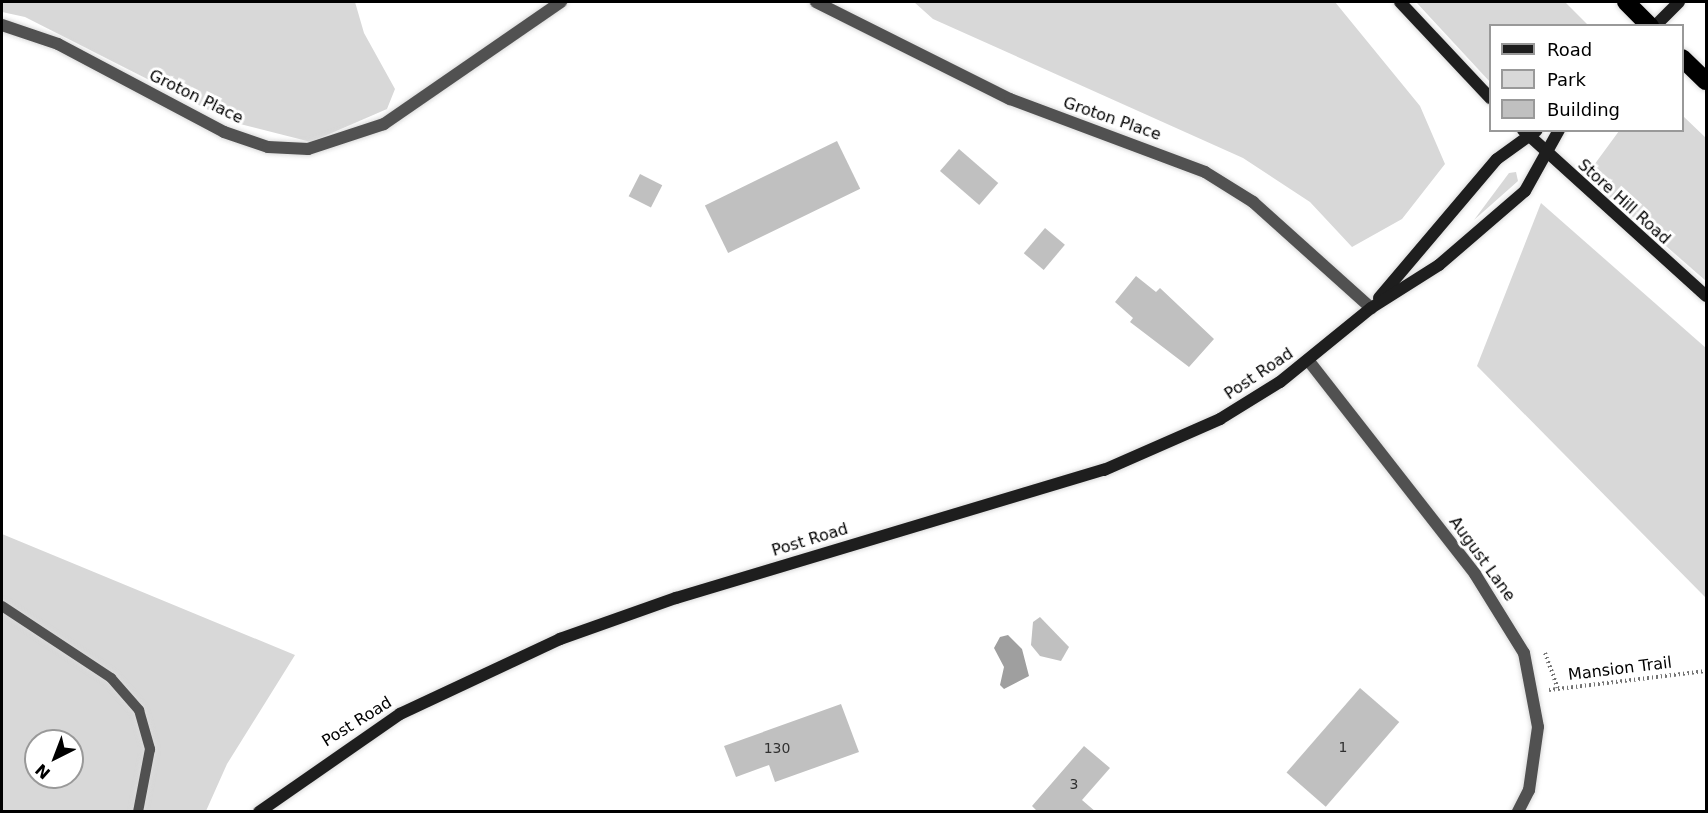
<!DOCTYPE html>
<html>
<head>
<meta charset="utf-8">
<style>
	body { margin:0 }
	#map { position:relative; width:1708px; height:813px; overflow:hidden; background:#fff; font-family:"DejaVu Sans",sans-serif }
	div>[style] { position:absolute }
	.green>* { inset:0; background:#d8d8d8 }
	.water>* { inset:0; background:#9f9f9f }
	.building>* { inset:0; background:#c0c0c0; transform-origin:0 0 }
	.path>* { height:4px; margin-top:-2px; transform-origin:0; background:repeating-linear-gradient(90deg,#737373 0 1.5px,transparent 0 4.5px) }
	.roads { filter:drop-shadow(0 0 2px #dbdbdb) drop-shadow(0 0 2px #dbdbdb) }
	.service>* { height:10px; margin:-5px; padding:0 5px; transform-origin:5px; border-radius:5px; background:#515151 }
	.minor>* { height:12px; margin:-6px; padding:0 6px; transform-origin:6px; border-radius:6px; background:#515151 }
	.secondary>* { height:12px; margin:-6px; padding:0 6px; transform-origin:6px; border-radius:6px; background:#1e1e1e }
	.motorway>* { height:18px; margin:-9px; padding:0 9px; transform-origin:9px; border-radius:9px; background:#000 }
	span { translate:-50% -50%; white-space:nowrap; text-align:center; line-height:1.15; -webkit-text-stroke:6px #fff; paint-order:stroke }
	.number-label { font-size:14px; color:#303030 }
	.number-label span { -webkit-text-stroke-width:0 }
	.street-label { font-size:16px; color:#000 }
	.frame { position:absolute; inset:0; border:3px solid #000; pointer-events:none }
	.legend { position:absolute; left:1489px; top:24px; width:195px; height:108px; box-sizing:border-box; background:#fff; border:2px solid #999; margin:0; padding:8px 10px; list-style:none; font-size:18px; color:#000 }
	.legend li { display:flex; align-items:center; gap:12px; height:30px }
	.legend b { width:30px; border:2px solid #999 }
	.north { position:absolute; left:24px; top:729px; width:60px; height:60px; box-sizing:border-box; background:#fff; border:2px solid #999; border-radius:50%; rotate:222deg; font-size:16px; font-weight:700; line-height:24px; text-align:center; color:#000 }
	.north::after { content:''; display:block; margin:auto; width:21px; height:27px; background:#000; clip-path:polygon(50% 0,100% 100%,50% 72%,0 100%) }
</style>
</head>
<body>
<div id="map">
	<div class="green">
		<i style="clip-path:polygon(2px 2px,355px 2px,364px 33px,395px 89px,387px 109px,311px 142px,232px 122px,25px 17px,2px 12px)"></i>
		<i style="clip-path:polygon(914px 2px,1335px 2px,1420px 106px,1445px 164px,1402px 219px,1352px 247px,1310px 202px,1243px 158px,933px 19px)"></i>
		<i style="clip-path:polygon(1416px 2px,1565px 2px,1588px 25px,1490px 26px,1490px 82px)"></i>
		<i style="clip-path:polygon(1683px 116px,1706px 138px,1706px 281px,1586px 176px,1619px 131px,1682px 130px)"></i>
		<i style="clip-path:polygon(1509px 173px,1516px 172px,1518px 181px,1474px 220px)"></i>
		<i style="clip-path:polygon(1541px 203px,1706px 348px,1706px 598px,1477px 366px)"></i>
		<i style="clip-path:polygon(evenodd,2px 534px,295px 655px,227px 764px,206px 811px,2px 811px,2px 534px,36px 741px,72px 741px,72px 777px,36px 777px,36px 741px)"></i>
	</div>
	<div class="water">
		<i style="clip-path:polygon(1008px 635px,1022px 649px,1029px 676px,1004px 689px,1000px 685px,1004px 667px,994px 648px,1000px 637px)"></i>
	</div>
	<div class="building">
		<i style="left:837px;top:141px;width:53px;height:147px;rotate:64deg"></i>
		<i style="left:959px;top:149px;width:52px;height:29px;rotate:41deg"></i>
		<i style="left:640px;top:174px;width:25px;height:25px;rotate:27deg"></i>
		<i style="left:1045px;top:228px;width:26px;height:33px;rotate:40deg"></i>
		<i style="clip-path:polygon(1136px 276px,1156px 292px,1160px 288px,1214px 339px,1189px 367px,1130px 322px,1133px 318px,1115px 302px)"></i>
		<i style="clip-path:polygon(1040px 617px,1069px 647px,1061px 661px,1040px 656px,1031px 645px,1033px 622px)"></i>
		<i style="left:1360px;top:688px;width:52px;height:112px;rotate:41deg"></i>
		<i style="clip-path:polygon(841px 704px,859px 752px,775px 782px,769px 765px,736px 777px,724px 746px)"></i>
		<i style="clip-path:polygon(1084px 746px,1110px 768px,1082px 800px,1096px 812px,1038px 812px,1032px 806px)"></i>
	</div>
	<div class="path">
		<i style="left:1545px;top:653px;width:37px;rotate:70deg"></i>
		<i style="left:1549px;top:690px;width:158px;rotate:-6.9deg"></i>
	</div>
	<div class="roads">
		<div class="service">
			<i style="left:2px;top:606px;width:131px;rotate:33.4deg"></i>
			<i style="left:111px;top:678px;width:43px;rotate:48.8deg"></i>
			<i style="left:139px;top:710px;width:41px;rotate:74.2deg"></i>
			<i style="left:150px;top:749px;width:64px;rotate:100.8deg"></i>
		</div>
		<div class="minor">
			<i style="left:816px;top:2px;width:217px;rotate:26.6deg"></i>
			<i style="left:1010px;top:99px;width:208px;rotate:20.5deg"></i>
			<i style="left:1205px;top:172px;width:57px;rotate:32deg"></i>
			<i style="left:1253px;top:202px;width:159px;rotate:41.9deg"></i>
			<i style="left:2px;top:25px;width:59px;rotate:18.7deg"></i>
			<i style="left:58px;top:44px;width:188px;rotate:27.9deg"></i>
			<i style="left:224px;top:132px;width:46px;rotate:18.8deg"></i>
			<i style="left:268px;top:147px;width:40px;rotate:2.9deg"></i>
			<i style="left:308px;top:149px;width:80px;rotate:-18.2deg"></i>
			<i style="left:384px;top:124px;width:215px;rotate:-34.6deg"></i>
			<i style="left:1308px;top:360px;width:271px;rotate:52deg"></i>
			<i style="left:1475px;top:574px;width:93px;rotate:58.2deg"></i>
			<i style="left:1524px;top:653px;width:75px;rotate:79.3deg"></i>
			<i style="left:1538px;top:727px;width:64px;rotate:98.1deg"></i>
			<i style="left:1529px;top:790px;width:25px;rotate:117deg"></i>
		</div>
		<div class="secondary">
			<i style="left:1400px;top:2px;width:132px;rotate:46.8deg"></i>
			<i style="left:1655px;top:26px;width:34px;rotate:-45deg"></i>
			<i style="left:1523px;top:130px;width:247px;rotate:42.2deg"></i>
			<i style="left:1379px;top:298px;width:182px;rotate:-49.7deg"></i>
			<i style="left:1497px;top:159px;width:49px;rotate:-35.9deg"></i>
			<i style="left:259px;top:812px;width:172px;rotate:-34.8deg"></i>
			<i style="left:400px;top:714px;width:177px;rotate:-25.1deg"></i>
			<i style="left:560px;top:639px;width:123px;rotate:-19.5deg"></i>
			<i style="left:676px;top:598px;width:447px;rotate:-16.7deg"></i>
			<i style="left:1104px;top:470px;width:127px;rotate:-23.7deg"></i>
			<i style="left:1220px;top:419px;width:70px;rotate:-31.7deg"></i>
			<i style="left:1280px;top:382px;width:117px;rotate:-39.1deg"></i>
			<i style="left:1371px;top:308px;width:80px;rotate:-32.3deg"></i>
			<i style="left:1439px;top:265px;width:113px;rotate:-40.7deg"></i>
			<i style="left:1525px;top:191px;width:70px;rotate:-60.9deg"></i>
		</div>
		<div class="motorway">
			<i style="left:1626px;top:2px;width:34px;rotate:45deg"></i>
			<i style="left:1682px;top:58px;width:33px;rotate:44deg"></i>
		</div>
	</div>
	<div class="number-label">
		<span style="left:1343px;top:747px">1</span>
		<span style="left:777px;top:748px">130</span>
		<span style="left:1074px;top:784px">3</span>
	</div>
	<div class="street-label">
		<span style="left:196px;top:97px;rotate:26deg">Groton Place</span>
		<span style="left:1112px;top:119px;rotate:19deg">Groton Place</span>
		<span style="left:1624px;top:202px;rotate:42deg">Store Hill Road</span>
		<span style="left:1259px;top:374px;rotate:-34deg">Post Road</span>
		<span style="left:810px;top:540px;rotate:-17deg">Post Road</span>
		<span style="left:1482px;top:559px;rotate:54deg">August Lane</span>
		<span style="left:1620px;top:669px;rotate:-7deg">Mansion Trail</span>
		<span style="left:357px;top:722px;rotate:-32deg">Post Road</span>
	</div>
	<div class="frame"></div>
	<ul class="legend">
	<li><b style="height:8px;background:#1e1e1e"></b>Road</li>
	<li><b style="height:16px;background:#d8d8d8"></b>Park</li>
	<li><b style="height:16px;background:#c0c0c0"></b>Building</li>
	</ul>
	<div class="north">N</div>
</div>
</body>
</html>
